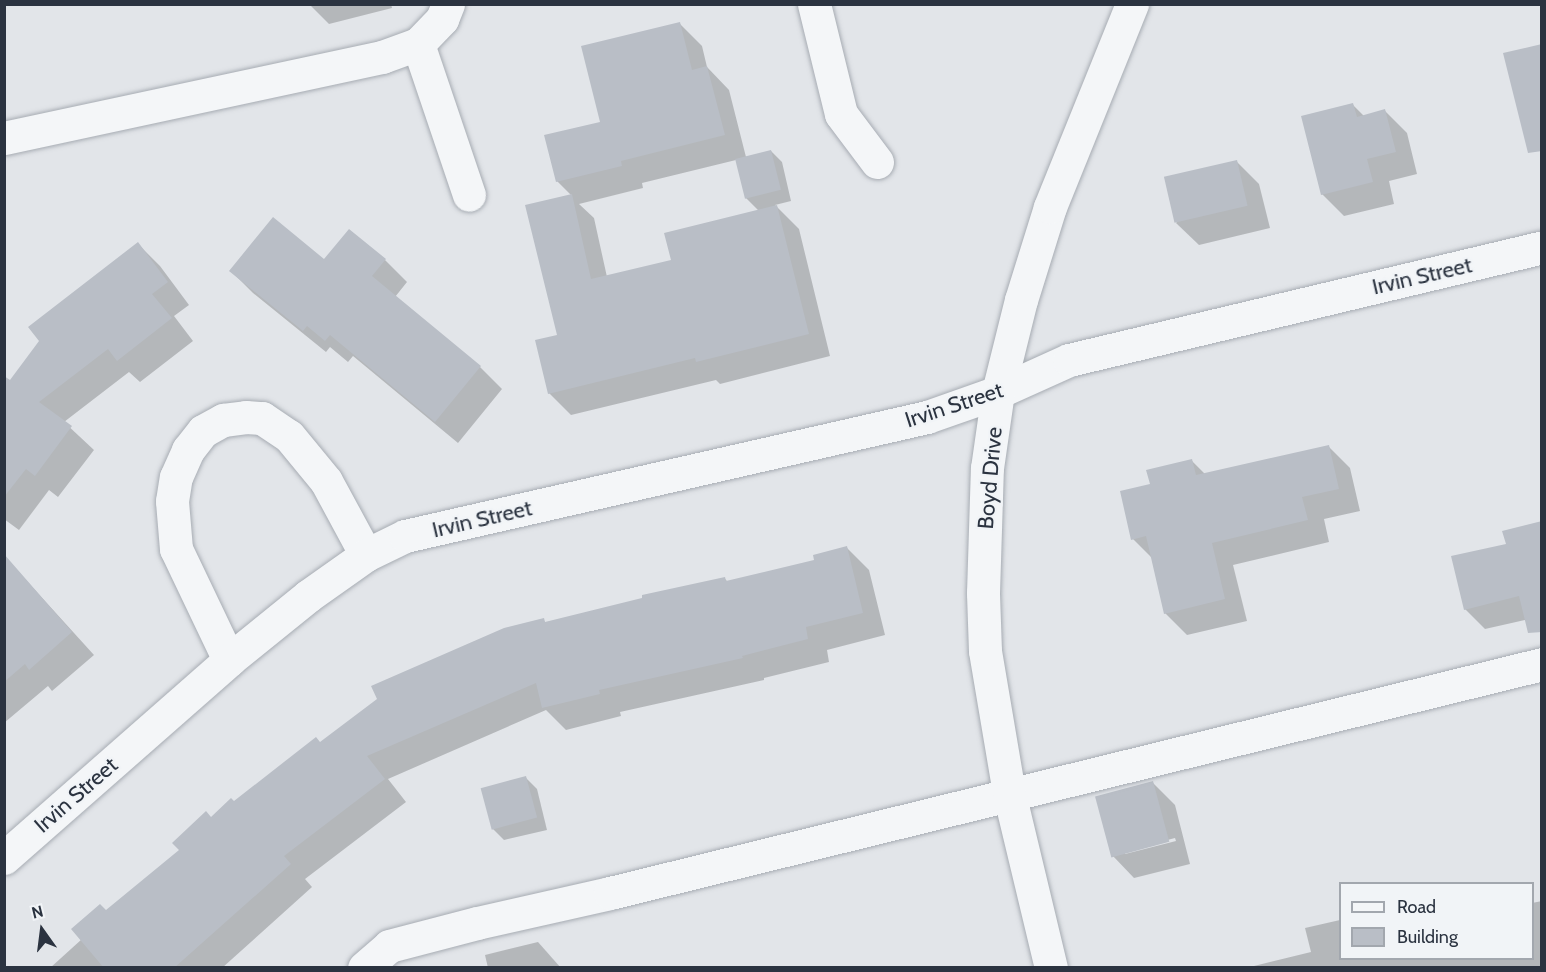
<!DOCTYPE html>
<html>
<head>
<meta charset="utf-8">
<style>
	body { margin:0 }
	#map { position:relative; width:1546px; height:972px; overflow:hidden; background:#e2e5e9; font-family:Cabin,sans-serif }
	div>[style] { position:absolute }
	.shadow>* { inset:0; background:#0003 }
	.building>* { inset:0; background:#b9bec6; transform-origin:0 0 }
	.roads { filter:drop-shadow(0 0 2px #a7acb3) drop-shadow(0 0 2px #a7acb3) }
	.minor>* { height:33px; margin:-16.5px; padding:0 16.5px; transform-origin:16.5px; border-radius:16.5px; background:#f4f6f8 }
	span { translate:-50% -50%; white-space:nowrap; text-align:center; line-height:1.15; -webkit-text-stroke:4.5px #f1f4f7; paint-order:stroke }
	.street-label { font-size:22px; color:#2b3340 }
	.frame { position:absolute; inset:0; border:6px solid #2b3340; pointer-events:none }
	.legend { position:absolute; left:1339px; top:882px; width:195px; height:78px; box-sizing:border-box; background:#f1f4f7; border:2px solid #a2a7ae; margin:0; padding:8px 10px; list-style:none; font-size:18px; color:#2b3340 }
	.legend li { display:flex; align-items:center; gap:12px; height:30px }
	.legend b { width:30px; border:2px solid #a2a7ae }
	.north { position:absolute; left:12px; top:900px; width:60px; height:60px; -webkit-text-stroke:4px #f1f4f7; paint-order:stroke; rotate:346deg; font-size:16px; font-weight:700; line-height:24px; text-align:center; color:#2b3340 }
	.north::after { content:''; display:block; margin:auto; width:21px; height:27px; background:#2b3340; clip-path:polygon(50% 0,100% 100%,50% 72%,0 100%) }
</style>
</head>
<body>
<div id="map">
	<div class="shadow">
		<i style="clip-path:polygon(309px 4px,391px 4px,392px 8px,329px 24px)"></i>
		<i style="clip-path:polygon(evenodd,679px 23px,702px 46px,707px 67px,729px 90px,746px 157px,771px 151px,782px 162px,791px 201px,775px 205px,799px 229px,830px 356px,720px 384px,716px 380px,571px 415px,549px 393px,559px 336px,572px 196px,557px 181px,679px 23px,736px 160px,746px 198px,759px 211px,673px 261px,607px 277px,594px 218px,579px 204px,643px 188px,642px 183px,736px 160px)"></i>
		<i style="clip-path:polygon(1353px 105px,1364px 116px,1385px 111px,1407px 133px,1417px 174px,1389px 181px,1394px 204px,1344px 216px,1322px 194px)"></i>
		<i style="clip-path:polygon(1237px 162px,1259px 184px,1270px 228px,1199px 245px,1176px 223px)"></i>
		<i style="clip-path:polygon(138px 244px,160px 266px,189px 305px,174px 316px,193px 341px,140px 382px,129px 372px,64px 422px,94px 450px,58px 497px,49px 490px,19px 530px,4px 519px,4px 389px)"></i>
		<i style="clip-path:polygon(385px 260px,407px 282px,395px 297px,480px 367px,502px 389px,458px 443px,353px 356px,348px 362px,330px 347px,326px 352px,253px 293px,231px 271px,324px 261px)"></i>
		<i style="clip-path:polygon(1328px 446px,1350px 468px,1360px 511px,1324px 519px,1329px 542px,1233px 565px,1247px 621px,1187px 635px,1165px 613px,1153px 559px,1133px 539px,1152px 485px,1192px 461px,1206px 475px)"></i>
		<i style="clip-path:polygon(1508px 545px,1542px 616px,1485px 629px,1465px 609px)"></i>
		<i style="clip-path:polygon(847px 548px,869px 570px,885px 635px,827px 650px,829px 662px,764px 678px,764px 680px,620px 712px,621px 716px,566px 730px,546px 710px,388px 779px,406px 802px,305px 879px,312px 887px,222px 968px,50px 968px,82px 939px,106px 912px,181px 850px,211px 818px,321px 744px,543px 620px,546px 623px,725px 579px,728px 582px,816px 561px)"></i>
		<i style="clip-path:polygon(5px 557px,94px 655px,52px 691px,48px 686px,4px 723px)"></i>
		<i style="clip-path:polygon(526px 778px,537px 789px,547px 830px,504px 840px,493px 829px)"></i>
		<i style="clip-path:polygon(evenodd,1153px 783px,1175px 805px,1190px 864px,1134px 878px,1112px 855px,1153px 783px,1175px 838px,1176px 841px,1125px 854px,1125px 851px,1175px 838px)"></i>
		<i style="clip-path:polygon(1542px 901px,1542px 968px,1246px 968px,1311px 952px,1305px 928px,1340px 920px,1340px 958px,1532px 958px,1532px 903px)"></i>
		<i style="clip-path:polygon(538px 942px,561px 968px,488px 968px,485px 955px)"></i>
	</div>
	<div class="building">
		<i style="clip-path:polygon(680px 22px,692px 70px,707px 66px,725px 135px,621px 161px,622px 166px,556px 182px,544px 135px,600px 122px,581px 46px)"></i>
		<i style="clip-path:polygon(1542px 44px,1542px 151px,1528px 153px,1503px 53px)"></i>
		<i style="clip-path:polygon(1353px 103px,1357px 117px,1385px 109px,1396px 152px,1367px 159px,1373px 182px,1321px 195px,1301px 116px)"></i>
		<i style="left:771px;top:150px;width:41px;height:37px;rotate:76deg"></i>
		<i style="left:1237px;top:160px;width:47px;height:75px;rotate:77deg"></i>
		<i style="clip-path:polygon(572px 194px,591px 279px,671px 260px,664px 233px,777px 205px,809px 334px,696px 362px,695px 358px,548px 394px,535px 340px,557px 335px,525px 205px)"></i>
		<i style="clip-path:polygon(273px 217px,324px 259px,349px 229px,386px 259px,372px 276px,481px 366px,435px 422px,330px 335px,325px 341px,307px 326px,303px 331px,229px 271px)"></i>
		<i style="clip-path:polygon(138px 242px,168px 282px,152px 294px,172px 318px,117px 361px,108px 349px,39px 402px,72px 426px,35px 476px,26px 469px,4px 497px,4px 376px,10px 380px,39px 341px,28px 327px)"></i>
		<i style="clip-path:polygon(1329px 445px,1339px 489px,1302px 497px,1308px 520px,1212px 543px,1225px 599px,1164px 614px,1146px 536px,1131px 540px,1120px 491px,1150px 484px,1146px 470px,1192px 459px,1196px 475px)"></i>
		<i style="clip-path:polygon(1542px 521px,1542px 632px,1528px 633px,1519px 596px,1464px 610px,1451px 556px,1506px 544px,1502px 531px)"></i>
		<i style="clip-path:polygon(847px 546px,863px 613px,806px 627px,808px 639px,742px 656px,743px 658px,599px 690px,600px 694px,542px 708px,536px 683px,367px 756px,385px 779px,284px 856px,291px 864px,174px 968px,104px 968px,71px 929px,100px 904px,106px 910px,179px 850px,172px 843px,206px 811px,211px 817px,231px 798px,234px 801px,316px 737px,320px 742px,377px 699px,371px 686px,504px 628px,544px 618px,545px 622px,642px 598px,642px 595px,725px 577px,726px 581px,814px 560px,813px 555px)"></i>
		<i style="clip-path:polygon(4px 554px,72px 632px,29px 670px,25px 664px,4px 682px)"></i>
		<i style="left:526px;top:776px;width:43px;height:47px;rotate:75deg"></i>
		<i style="left:1153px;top:781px;width:63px;height:60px;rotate:75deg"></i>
	</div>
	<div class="roads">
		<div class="minor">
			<i style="left:814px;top:4px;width:113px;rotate:76.2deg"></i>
			<i style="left:841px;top:114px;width:60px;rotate:53.1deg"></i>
			<i style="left:418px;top:44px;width:159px;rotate:71.3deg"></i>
			<i style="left:4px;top:138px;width:387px;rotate:-12.1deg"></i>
			<i style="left:382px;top:57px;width:38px;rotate:-20deg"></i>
			<i style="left:418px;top:44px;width:35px;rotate:-46deg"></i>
			<i style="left:442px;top:19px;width:16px;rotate:-68deg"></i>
			<i style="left:229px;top:660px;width:123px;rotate:-115.5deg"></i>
			<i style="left:176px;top:549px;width:48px;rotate:-94.8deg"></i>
			<i style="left:172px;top:501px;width:24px;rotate:-81deg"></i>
			<i style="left:176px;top:477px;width:30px;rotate:-66deg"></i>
			<i style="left:188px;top:450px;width:24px;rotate:-52deg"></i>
			<i style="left:203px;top:431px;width:23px;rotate:-29deg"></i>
			<i style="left:223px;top:420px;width:23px;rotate:-7deg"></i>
			<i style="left:246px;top:417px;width:16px;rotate:4deg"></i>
			<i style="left:262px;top:418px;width:32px;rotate:34deg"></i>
			<i style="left:289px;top:436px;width:58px;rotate:50.6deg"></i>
			<i style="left:326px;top:481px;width:84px;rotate:61.6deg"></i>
			<i style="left:4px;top:858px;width:300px;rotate:-41.3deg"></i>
			<i style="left:229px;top:660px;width:102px;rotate:-39deg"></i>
			<i style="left:308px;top:596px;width:71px;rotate:-35.3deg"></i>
			<i style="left:366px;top:555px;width:43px;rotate:-26deg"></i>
			<i style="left:405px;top:536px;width:535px;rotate:-12.84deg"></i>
			<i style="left:927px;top:417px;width:75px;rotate:-19.4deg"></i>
			<i style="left:998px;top:392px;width:78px;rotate:-24.3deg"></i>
			<i style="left:1069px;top:360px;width:486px;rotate:-13.4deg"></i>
			<i style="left:364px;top:968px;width:33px;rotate:-41deg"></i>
			<i style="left:389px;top:946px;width:91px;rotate:-14.6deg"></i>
			<i style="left:477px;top:923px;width:136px;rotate:-12.7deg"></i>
			<i style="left:610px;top:893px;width:960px;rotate:-13.8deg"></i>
			<i style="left:1051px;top:968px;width:180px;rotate:-103.5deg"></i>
			<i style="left:1009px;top:793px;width:144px;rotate:-99.6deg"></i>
			<i style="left:985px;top:651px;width:58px;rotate:-92deg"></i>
			<i style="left:983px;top:593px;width:125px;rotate:-88.2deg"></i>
			<i style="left:987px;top:468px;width:77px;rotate:-81.8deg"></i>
			<i style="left:998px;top:392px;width:95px;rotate:-76deg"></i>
			<i style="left:1021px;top:300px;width:97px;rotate:-72.7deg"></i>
			<i style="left:1050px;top:207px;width:219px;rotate:-68deg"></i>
		</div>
	</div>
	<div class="street-label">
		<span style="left:1422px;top:276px;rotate:-13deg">Irvin Street</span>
		<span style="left:954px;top:405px;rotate:-18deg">Irvin Street</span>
		<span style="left:990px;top:478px;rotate:-85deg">Boyd Drive</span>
		<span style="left:482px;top:519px;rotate:-13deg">Irvin Street</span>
		<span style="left:76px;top:795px;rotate:-41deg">Irvin Street</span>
	</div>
	<div class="frame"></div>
	<ul class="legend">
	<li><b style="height:8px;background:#f4f6f8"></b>Road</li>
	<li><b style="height:16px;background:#b9bec6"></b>Building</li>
	</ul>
	<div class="north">N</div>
</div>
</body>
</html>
